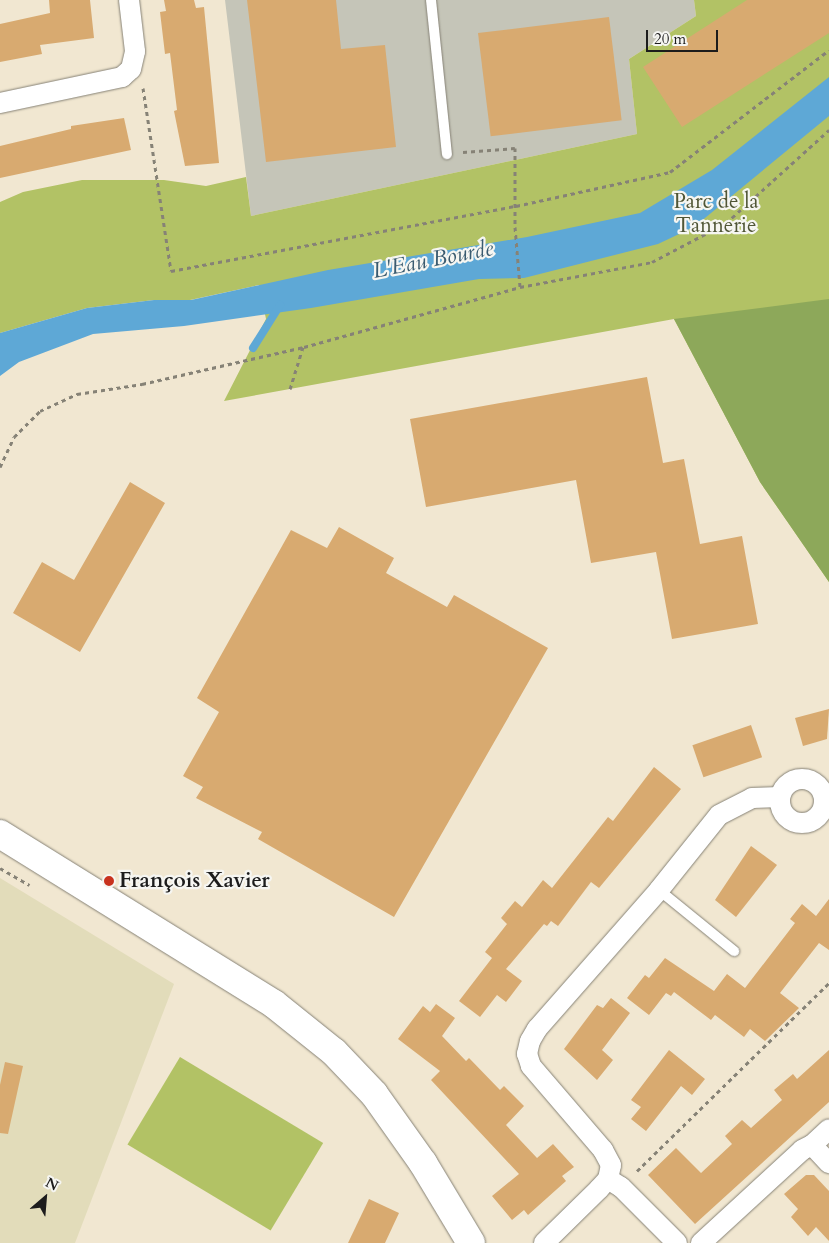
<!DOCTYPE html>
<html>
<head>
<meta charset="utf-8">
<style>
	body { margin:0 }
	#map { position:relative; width:829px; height:1243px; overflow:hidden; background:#f1e7d1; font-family:Cardo,serif }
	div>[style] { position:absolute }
	.built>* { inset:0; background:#e2dcba }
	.industrial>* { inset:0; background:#c5c5b8 }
	.green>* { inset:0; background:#b2c265; transform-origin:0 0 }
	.forest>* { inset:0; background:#8da85a }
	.water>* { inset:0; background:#5ea8d6 }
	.stream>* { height:8px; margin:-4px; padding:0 4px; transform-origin:4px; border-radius:4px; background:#5ea8d6 }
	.building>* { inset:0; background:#d8aa70; transform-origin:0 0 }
	.path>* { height:3px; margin-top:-1.5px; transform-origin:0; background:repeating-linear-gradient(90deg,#868276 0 4px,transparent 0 8px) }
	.roads { filter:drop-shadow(0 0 1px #868276) drop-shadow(0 0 1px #868276) }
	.lane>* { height:10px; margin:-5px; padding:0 5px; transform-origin:5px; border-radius:5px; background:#fff }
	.street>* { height:20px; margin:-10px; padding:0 10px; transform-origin:10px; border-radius:10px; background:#fff }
	.street>.ring { margin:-10px; padding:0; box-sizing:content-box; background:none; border:20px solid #fff; border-radius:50% }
	.secondary>* { height:28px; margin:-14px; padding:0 14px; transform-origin:14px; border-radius:14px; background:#fff }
	.dots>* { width:14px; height:14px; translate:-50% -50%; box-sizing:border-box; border:2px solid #f6f6f2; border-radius:50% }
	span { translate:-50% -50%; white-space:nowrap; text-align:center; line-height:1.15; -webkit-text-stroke:4.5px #f6f6f2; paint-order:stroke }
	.park-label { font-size:21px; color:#505636 }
	.poi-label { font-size:21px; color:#1c1c1c; font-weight:700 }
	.left { translate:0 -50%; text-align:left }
	.water-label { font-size:22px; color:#3a5b70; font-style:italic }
	.north { position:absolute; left:20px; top:1173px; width:50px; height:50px; -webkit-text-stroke:4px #f6f6f2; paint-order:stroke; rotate:27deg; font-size:14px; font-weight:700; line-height:20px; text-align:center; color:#1c1c1c }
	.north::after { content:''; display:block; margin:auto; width:18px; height:22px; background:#1c1c1c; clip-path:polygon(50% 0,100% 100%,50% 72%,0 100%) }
	.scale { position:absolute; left:646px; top:30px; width:72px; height:22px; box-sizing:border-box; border:2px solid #1c1c1c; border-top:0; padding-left:6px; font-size:15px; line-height:18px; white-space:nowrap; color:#1c1c1c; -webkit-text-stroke:4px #f6f6f2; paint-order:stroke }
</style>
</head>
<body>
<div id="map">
	<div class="built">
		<i style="clip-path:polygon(0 878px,174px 984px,75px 1243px,0 1243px)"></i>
	</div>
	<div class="industrial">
		<i style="clip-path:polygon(225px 0,694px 0,696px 16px,629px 59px,637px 134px,251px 216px)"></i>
	</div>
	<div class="green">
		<i style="clip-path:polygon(694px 0,829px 0,829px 582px,760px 482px,674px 319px,224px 401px,266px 319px,259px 285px,190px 300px,154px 300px,87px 308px,0 333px,0 202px,23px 192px,82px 180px,164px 180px,206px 186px,246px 177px,251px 216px,637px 134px,629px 59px,696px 16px)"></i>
		<i style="left:180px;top:1057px;width:167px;height:102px;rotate:31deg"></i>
	</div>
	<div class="forest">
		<i style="clip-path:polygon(829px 299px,829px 582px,760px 482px,674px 319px)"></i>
	</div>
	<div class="water">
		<i style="clip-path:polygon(829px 77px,829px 116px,694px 227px,658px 244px,524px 278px,479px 279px,311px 308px,184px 326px,93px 334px,19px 362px,0 376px,0 333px,87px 308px,154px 300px,191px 300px,328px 270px,527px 237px,640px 213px,712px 170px)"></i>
	</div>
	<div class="stream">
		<i style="left:253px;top:348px;width:51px;rotate:-57.9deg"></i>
	</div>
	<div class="building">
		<i style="clip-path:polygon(49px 0,90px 0,94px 38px,40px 45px,42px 54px,0 62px,0 24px,50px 13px)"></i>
		<i style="clip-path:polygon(164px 0,194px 0,196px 8px,204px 7px,219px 163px,185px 166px,174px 111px,177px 110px,170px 53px,165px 54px,160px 12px,166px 11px)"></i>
		<i style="clip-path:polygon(247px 0,336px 0,341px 49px,385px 45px,396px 147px,266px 162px)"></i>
		<i style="clip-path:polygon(747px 0,829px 0,829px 33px,682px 127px,643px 67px)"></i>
		<i style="left:609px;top:17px;width:104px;height:132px;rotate:83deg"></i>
		<i style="clip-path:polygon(124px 118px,131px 150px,0 178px,0 146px,71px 129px,71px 126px)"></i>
		<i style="clip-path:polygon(647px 377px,663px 463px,684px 459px,700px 544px,742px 536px,758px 624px,672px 639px,656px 552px,591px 563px,576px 480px,426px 507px,410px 419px)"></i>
		<i style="clip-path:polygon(130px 482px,165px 503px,80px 652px,13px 613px,42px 562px,74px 580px)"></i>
		<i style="clip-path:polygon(339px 527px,394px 558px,386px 573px,447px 607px,454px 595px,548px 648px,394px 917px,258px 839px,262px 832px,196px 798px,203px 787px,183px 776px,219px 712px,197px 698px,291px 530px,327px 548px)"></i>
		<i style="clip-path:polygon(829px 709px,827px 739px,803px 746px,795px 718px)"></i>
		<i style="left:751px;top:725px;width:34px;height:62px;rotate:71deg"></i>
		<i style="clip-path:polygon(654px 767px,681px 789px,599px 888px,591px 882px,558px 926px,551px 921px,547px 926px,544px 924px,506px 969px,522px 981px,506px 1002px,497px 995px,480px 1017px,459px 1001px,492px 958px,485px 952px,507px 924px,501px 918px,515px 901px,522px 907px,543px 880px,552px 888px,608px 817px,613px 821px)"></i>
		<i style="clip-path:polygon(751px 846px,777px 865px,736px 917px,715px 900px)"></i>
		<i style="clip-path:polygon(829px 899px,829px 950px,819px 943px,780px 993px,799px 1008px,765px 1041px,750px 1029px,744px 1037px,715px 1015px,711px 1020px,674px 992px,671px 996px,666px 993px,649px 1015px,627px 998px,645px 975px,649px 978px,665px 958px,714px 991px,727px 974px,745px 988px,795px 923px,790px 919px,802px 904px,816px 916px)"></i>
		<i style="clip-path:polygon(611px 998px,630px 1013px,602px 1050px,613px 1060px,597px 1080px,564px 1049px,597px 1005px,603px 1008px)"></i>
		<i style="clip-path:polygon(436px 1004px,455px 1018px,442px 1036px,466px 1061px,469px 1058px,500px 1090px,504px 1086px,524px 1106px,506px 1125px,537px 1158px,553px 1144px,574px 1167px,562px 1176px,566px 1181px,528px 1215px,524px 1210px,512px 1220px,492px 1196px,519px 1174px,431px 1080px,440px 1071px,398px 1039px,423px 1006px,430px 1012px)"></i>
		<i style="clip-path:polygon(669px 1050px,705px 1079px,692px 1095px,681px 1086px,646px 1131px,631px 1119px,641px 1107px,631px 1100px)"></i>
		<i style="clip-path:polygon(829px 1050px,829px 1102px,695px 1224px,648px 1175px,676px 1148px,701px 1173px,732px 1144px,725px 1136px,742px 1120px,751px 1128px,782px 1100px,774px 1090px,793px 1074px,797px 1079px)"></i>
		<i style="clip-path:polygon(5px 1062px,23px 1066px,8px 1134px,0 1133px,0 1085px)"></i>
		<i style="clip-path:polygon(806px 1175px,814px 1175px,829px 1191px,829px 1241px,816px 1227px,808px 1236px,791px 1217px,798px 1209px,784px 1194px)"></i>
		<i style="clip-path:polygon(369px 1199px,399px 1213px,385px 1243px,348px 1243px)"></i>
	</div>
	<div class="path">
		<i style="left:143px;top:88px;width:185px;rotate:81.3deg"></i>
		<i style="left:171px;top:271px;width:351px;rotate:-10.7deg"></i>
		<i style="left:516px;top:206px;width:158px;rotate:-12.4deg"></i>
		<i style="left:670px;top:172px;width:200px;rotate:-37.5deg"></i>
		<i style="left:463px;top:152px;width:52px;rotate:-4.4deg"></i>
		<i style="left:515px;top:148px;width:79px;rotate:90deg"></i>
		<i style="left:515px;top:227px;width:60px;rotate:85.2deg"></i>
		<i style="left:290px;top:389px;width:44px;rotate:-72.8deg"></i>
		<i style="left:0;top:467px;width:33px;rotate:-65deg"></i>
		<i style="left:14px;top:437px;width:37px;rotate:-45deg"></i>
		<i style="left:40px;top:411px;width:41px;rotate:-24.7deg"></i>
		<i style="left:77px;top:394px;width:66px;rotate:-8.7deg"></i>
		<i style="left:142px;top:384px;width:166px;rotate:-12.9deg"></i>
		<i style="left:304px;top:347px;width:224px;rotate:-15.5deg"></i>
		<i style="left:520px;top:287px;width:134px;rotate:-10.7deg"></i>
		<i style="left:652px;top:262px;width:84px;rotate:-27.8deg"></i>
		<i style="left:726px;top:223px;width:139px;rotate:-42.1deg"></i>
		<i style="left:0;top:868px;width:34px;rotate:30deg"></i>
		<i style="left:637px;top:1171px;width:269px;rotate:-44.4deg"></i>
	</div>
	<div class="roads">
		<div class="lane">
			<i style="left:431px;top:0;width:155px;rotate:84.1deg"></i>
			<i style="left:659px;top:890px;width:97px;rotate:39.1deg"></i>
		</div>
		<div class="street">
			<i style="left:0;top:103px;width:125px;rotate:-12deg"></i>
			<i style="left:122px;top:77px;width:12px;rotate:-42deg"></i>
			<i style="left:131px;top:69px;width:18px;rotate:-77deg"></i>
			<i style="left:135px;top:51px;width:51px;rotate:-96.7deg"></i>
			<i class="ring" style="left:780px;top:779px;width:24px;height:24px"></i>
			<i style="left:812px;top:1145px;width:23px;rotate:-43deg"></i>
			<i style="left:608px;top:1179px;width:15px;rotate:32deg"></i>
			<i style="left:621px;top:1187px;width:79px;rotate:45deg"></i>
			<i style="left:544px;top:1243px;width:77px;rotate:-44.5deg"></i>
			<i style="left:599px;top:1189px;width:13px;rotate:-48deg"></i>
			<i style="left:608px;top:1179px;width:14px;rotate:-78deg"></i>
			<i style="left:611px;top:1165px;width:17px;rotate:-118deg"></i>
			<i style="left:603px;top:1150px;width:111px;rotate:-130.6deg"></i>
			<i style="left:531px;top:1066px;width:13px;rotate:-108deg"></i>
			<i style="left:527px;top:1054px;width:13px;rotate:-77deg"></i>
			<i style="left:530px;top:1041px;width:14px;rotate:-60deg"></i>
			<i style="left:537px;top:1029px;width:185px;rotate:-48.7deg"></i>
			<i style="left:659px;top:890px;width:96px;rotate:-51.3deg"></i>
			<i style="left:719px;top:815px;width:37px;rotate:-27deg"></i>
			<i style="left:752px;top:798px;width:28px;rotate:-2deg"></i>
			<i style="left:701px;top:1243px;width:137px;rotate:-42.6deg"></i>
			<i style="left:802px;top:1150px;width:11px;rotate:-27deg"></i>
			<i style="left:812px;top:1145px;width:25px;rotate:47deg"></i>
		</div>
		<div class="secondary">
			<i style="left:0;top:834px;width:322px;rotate:31.8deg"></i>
			<i style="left:274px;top:1004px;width:77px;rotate:38.7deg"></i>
			<i style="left:334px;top:1052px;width:58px;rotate:46.4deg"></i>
			<i style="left:374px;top:1094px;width:85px;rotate:54.6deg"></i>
			<i style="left:423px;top:1163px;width:93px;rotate:59deg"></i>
		</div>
	</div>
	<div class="dots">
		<i style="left:109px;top:881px;background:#c8321e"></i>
	</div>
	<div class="park-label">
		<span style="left:716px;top:214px">Parc de la<br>Tannerie</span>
	</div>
	<div class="poi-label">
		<span class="left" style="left:119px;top:881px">François Xavier</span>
	</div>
	<div class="water-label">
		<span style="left:433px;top:260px;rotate:-11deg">L'Eau Bourde</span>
	</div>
	<div class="north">N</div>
	<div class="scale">20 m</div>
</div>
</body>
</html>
